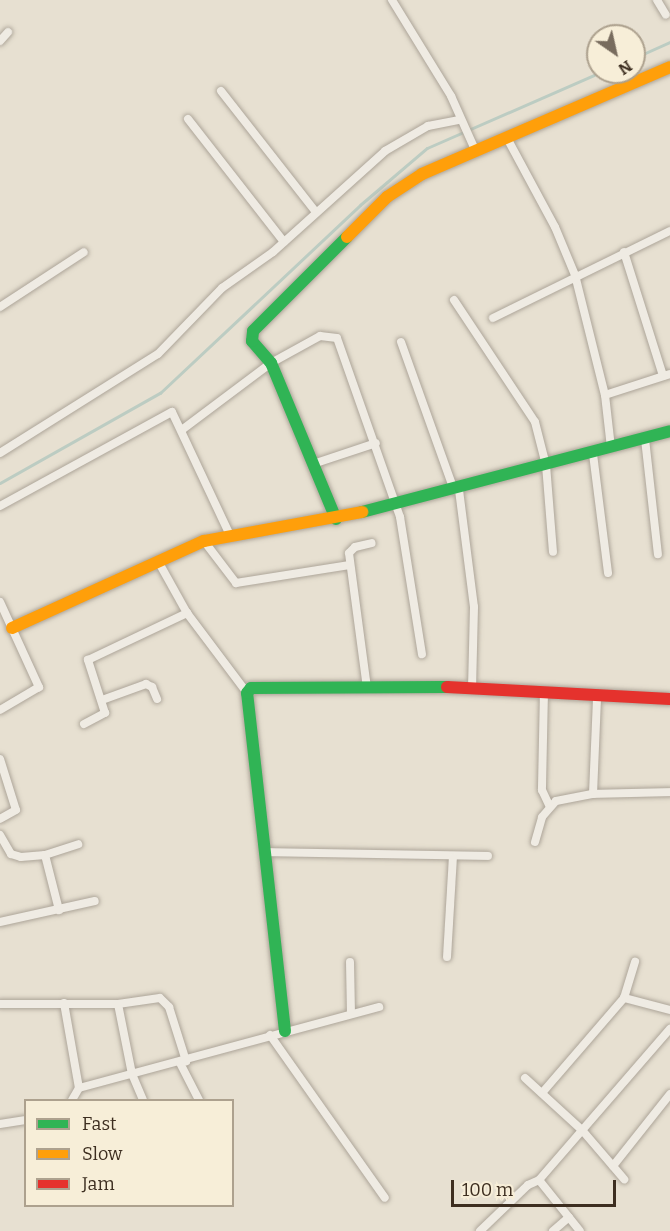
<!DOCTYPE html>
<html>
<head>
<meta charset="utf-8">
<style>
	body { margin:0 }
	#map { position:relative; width:670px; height:1231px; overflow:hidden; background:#e7e0d1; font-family:Bitter,serif }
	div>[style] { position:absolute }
	.stream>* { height:3px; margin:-1.5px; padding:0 1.5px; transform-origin:1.5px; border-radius:1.5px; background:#bcccc2 }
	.roads { filter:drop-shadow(0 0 2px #ada599) drop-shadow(0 0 2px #ada599) }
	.street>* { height:8px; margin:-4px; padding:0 4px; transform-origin:4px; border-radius:4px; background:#efebe3 }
	.fast>* { height:12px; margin:-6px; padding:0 6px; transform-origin:6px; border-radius:6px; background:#30b455 }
	.slow>* { height:12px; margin:-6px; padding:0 6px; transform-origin:6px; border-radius:6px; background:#ff9f0a }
	.jam>* { height:12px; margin:-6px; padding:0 6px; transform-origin:6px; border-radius:6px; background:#e5322d }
	span { translate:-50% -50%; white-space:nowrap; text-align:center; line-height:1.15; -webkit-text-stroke:4.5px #f7eed8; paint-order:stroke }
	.legend { position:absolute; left:24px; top:1099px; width:210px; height:108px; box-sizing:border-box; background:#f7eed8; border:2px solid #ada18e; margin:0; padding:8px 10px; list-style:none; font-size:18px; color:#3d2e20 }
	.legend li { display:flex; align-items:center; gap:12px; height:30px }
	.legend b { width:30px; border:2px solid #ada18e }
	.north { position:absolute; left:586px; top:24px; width:60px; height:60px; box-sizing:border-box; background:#f7eed8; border:2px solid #ada18e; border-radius:50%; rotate:146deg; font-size:16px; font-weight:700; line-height:24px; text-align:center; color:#3d2e20 }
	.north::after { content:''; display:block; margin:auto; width:21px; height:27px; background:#786c5e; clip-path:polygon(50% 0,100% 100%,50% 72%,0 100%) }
	.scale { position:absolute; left:451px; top:1180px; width:165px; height:27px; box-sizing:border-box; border:3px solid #3d2e20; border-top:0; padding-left:8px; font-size:18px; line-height:21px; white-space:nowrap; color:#3d2e20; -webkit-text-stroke:4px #f7eed8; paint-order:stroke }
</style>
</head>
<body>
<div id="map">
	<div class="stream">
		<i style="left:634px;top:58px;width:39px;rotate:-24deg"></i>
		<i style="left:0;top:483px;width:184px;rotate:-29.4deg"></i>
		<i style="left:160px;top:393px;width:274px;rotate:-43.2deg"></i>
		<i style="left:360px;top:205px;width:88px;rotate:-40.4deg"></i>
		<i style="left:427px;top:148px;width:190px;rotate:-23.6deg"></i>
	</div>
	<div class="roads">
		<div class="street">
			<i style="left:392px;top:0;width:113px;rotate:58.4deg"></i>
			<i style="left:451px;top:96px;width:61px;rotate:65.9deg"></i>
			<i style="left:657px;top:0;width:17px;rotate:59deg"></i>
			<i style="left:0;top:41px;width:12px;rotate:-48deg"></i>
			<i style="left:221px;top:91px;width:152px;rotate:51.9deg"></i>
			<i style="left:188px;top:119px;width:156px;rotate:52deg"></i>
			<i style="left:507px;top:138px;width:101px;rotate:61.7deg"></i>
			<i style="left:555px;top:227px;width:52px;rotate:67.4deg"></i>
			<i style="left:575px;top:275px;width:124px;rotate:76deg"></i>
			<i style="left:605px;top:395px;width:53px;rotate:83.5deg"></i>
			<i style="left:624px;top:252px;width:130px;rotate:72.5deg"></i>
			<i style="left:454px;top:300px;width:146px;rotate:56.4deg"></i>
			<i style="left:535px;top:422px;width:44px;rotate:75.7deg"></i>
			<i style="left:546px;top:465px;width:87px;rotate:85.4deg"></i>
			<i style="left:0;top:307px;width:100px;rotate:-33.2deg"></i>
			<i style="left:493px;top:318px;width:197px;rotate:-26.2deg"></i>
			<i style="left:401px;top:342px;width:157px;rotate:70.3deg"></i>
			<i style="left:605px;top:395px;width:68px;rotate:-17.9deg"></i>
			<i style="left:183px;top:429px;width:110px;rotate:-36.9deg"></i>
			<i style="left:271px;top:363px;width:56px;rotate:-28.9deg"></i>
			<i style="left:320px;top:336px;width:17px;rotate:7deg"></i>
			<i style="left:337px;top:338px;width:190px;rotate:70.6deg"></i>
			<i style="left:400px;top:517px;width:139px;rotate:80.9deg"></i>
			<i style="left:645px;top:439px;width:116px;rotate:83.6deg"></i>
			<i style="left:0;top:453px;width:186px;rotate:-32.1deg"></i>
			<i style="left:158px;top:354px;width:92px;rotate:-45.9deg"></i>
			<i style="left:222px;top:288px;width:62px;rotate:-35.2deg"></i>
			<i style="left:273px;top:252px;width:151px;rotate:-42deg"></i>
			<i style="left:385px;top:151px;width:50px;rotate:-30.2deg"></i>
			<i style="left:428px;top:126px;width:32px;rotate:-11deg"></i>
			<i style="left:593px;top:454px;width:120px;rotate:82.8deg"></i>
			<i style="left:316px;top:463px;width:63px;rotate:-18.4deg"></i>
			<i style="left:459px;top:490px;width:118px;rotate:82.7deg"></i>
			<i style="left:474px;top:607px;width:80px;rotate:91.4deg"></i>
			<i style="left:0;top:506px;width:196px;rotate:-28.7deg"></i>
			<i style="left:172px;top:412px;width:136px;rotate:64.8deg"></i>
			<i style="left:204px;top:541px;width:53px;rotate:52.7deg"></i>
			<i style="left:236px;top:583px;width:115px;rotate:-9deg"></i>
			<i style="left:158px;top:561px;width:60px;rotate:60.9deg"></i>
			<i style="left:187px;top:613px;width:100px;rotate:53.1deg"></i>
			<i style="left:0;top:602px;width:94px;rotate:65.4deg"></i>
			<i style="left:39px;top:687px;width:45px;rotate:149.5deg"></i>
			<i style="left:367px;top:688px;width:136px;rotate:-97.6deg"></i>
			<i style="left:349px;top:553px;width:8px;rotate:-45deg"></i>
			<i style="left:355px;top:547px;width:17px;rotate:-13deg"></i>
			<i style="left:544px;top:691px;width:99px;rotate:91.2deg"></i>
			<i style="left:542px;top:790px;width:17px;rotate:65deg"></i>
			<i style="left:102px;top:700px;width:47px;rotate:-20deg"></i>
			<i style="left:146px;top:684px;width:7px;rotate:27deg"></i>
			<i style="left:152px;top:687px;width:13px;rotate:67deg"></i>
			<i style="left:84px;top:724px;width:24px;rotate:-28deg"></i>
			<i style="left:105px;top:713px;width:56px;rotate:-107.8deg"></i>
			<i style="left:88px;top:660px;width:110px;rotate:-25.4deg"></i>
			<i style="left:0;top:759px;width:53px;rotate:72.6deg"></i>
			<i style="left:16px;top:810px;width:18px;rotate:151deg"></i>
			<i style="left:593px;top:794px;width:97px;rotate:-87.6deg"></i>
			<i style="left:0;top:835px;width:22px;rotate:60deg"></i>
			<i style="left:11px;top:854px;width:10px;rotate:17deg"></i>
			<i style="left:21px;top:857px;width:24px;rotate:-5deg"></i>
			<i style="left:45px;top:855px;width:35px;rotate:-18deg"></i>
			<i style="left:535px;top:842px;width:26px;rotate:-74deg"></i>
			<i style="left:542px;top:817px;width:21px;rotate:-49deg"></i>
			<i style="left:556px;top:801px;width:38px;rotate:-11deg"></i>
			<i style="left:593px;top:794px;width:77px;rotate:-1.5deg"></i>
			<i style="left:264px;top:852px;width:224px;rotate:1deg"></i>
			<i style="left:45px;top:855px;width:57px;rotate:75.7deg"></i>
			<i style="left:0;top:922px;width:97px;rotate:-12.5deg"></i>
			<i style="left:447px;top:957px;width:100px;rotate:-86.6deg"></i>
			<i style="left:350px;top:962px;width:51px;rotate:88.9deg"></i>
			<i style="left:624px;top:998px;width:48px;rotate:14.6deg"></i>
			<i style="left:64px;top:1003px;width:86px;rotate:80deg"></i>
			<i style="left:79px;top:1088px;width:14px;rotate:120deg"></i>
			<i style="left:0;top:1004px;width:118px"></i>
			<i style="left:118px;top:1004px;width:42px;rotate:-8.1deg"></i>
			<i style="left:160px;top:998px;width:13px;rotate:45deg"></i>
			<i style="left:169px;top:1007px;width:57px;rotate:72.5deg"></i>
			<i style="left:118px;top:1004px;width:71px;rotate:78.7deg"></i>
			<i style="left:132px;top:1074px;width:28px;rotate:67deg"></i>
			<i style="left:270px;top:1035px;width:199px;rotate:54.8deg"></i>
			<i style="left:180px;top:1063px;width:42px;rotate:62.8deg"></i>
			<i style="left:525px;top:1078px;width:77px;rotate:42.4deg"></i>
			<i style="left:582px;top:1130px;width:65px;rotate:49.4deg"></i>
			<i style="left:79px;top:1088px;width:311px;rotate:-15.1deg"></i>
			<i style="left:542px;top:1093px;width:125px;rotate:-49.2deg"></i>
			<i style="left:624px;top:998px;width:38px;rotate:-73deg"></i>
			<i style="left:0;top:1124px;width:26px;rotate:-9deg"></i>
			<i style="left:613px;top:1166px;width:92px;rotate:-51.6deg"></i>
			<i style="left:539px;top:1180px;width:65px;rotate:51.2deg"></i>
			<i style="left:480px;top:1231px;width:66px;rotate:-43.8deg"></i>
			<i style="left:528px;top:1185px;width:12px;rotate:-24deg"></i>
			<i style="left:539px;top:1180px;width:200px;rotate:-49.1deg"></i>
			<i style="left:553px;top:1231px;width:21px;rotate:-41deg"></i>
		</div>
		<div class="fast">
			<i style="left:362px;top:512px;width:318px;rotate:-14.7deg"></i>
			<i style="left:336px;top:519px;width:169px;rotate:-112.6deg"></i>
			<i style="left:271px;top:363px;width:29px;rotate:-131deg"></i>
			<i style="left:252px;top:341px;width:10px;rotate:-84deg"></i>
			<i style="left:253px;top:331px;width:133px;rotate:-45deg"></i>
			<i style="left:285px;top:1031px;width:340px;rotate:-96.4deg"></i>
			<i style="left:247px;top:693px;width:6px;rotate:-51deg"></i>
			<i style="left:251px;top:688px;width:196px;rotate:-0.3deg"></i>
		</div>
		<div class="slow">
			<i style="left:347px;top:237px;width:57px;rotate:-45deg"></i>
			<i style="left:387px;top:197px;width:42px;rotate:-33.3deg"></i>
			<i style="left:422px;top:174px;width:270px;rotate:-23.3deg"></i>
			<i style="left:12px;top:628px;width:211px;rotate:-24.4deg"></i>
			<i style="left:204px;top:541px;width:161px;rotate:-10.4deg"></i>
		</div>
		<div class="jam">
			<i style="left:447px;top:687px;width:223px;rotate:3.1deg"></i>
		</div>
	</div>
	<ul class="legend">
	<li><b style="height:8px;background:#30b455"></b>Fast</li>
	<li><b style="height:8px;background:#ff9f0a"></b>Slow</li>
	<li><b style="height:8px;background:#e5322d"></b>Jam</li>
	</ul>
	<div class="north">N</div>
	<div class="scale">100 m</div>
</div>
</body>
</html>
